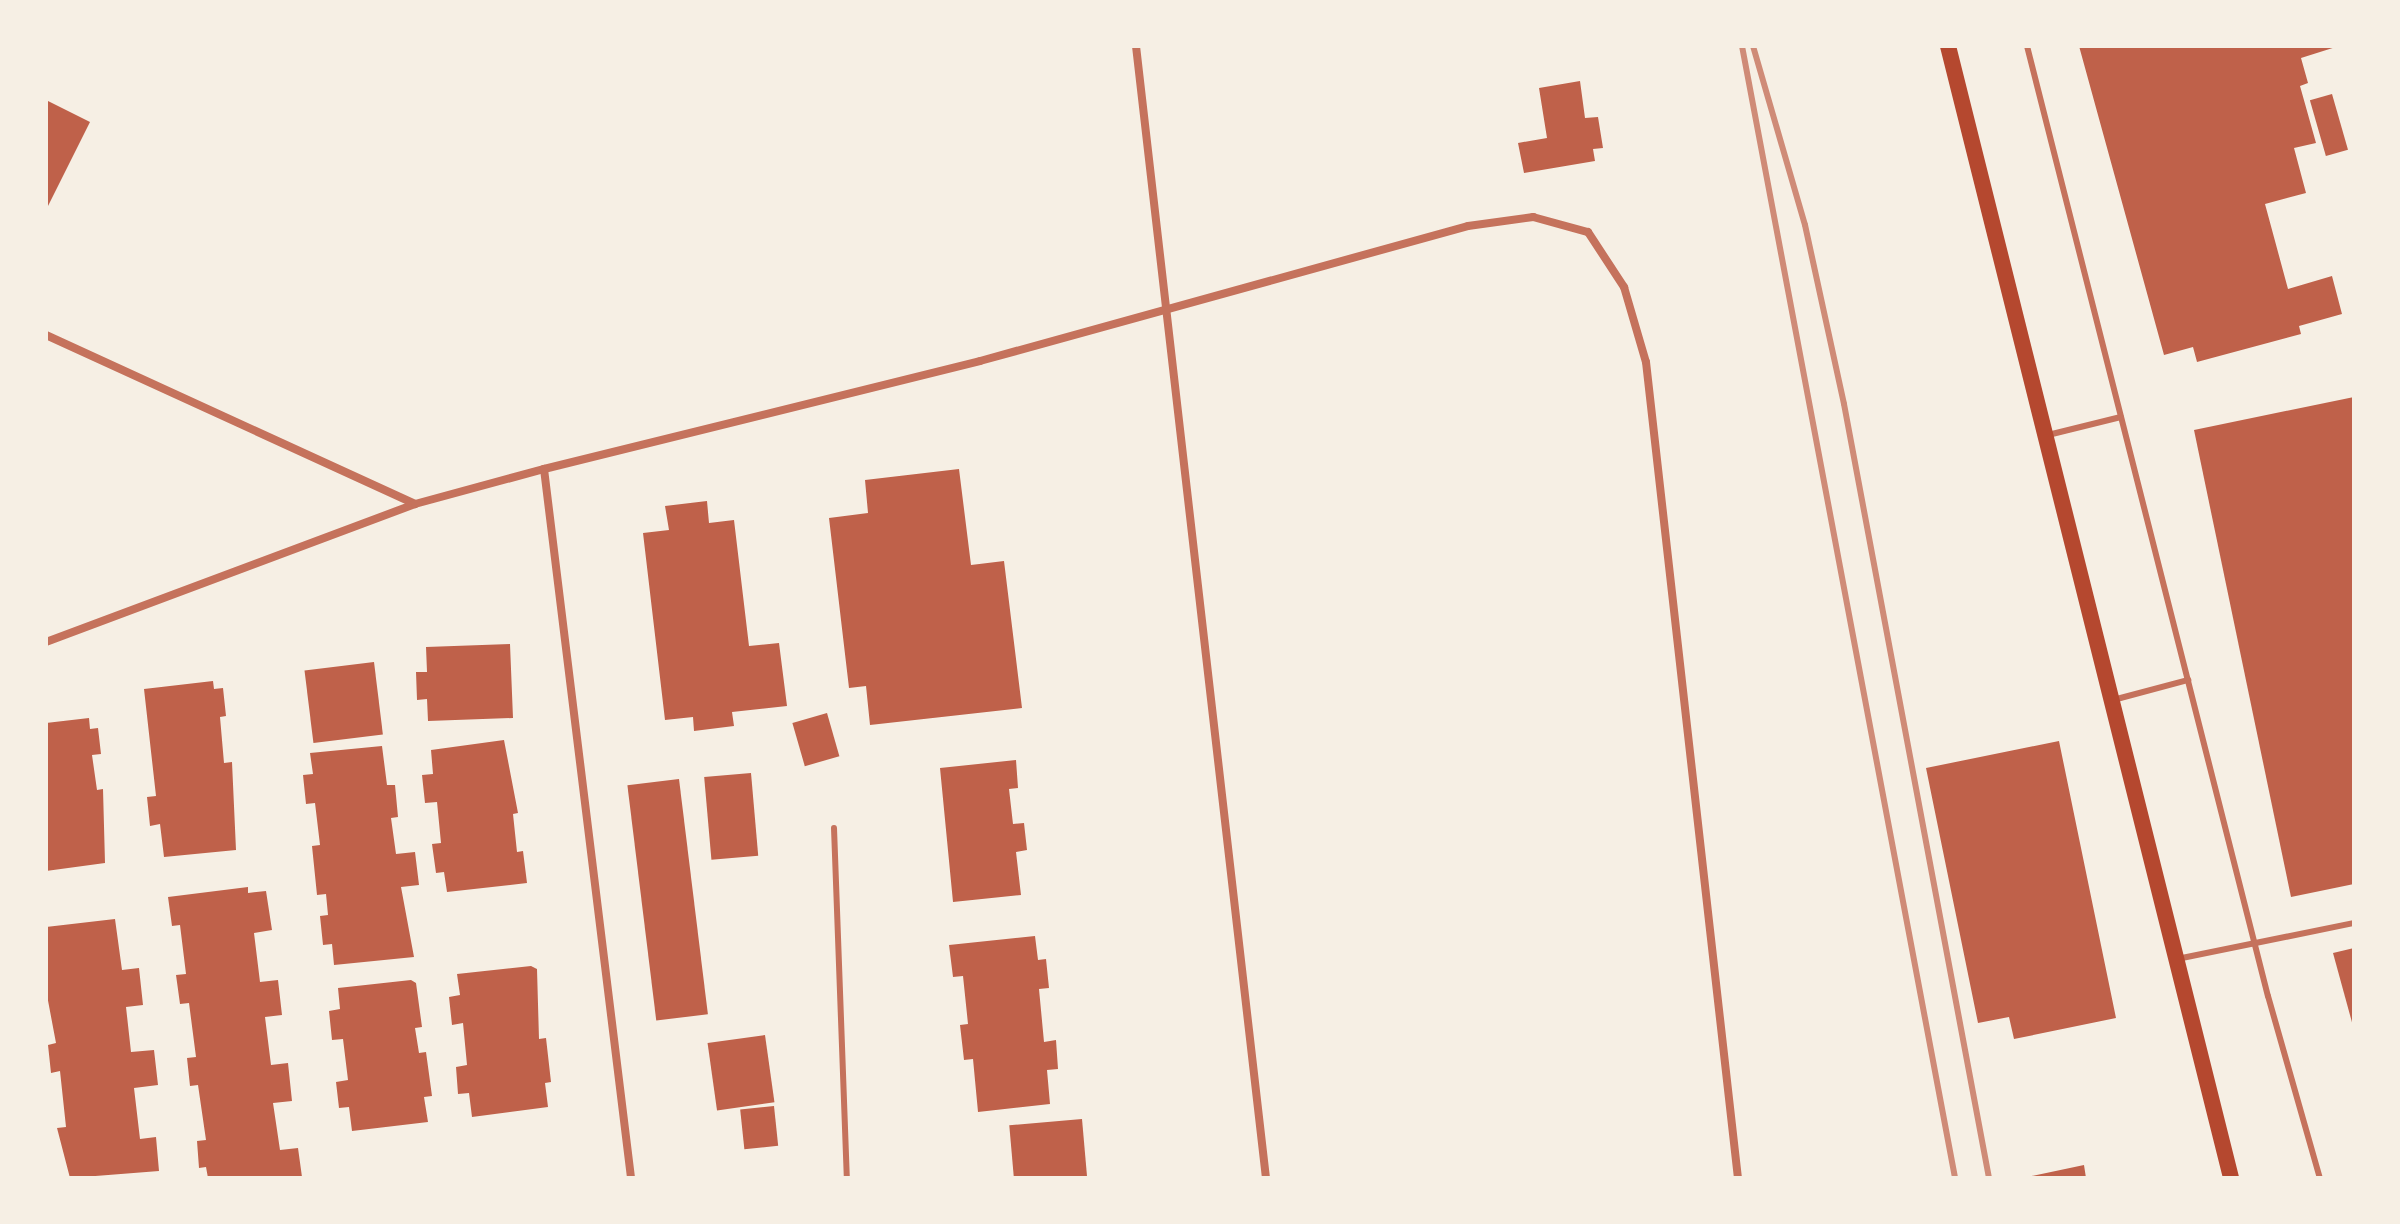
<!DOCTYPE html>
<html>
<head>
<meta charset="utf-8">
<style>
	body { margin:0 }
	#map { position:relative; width:2400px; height:1224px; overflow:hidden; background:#f6efe4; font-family:Rubik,sans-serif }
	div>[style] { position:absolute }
	.building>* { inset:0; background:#bf614a; transform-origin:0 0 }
	.service>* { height:6px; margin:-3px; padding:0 3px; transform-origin:3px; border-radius:3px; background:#c5725c }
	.minor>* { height:8px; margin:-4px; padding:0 4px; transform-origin:4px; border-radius:4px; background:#c5725c }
	.secondary>* { height:16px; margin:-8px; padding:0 8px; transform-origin:8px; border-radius:8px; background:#b5482f }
	.rail>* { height:6px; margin:-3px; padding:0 3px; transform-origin:3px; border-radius:3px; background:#cf8b77 }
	span { translate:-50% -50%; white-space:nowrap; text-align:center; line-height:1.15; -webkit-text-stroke:6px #f6efe4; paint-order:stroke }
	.frame { position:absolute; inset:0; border:48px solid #f6efe4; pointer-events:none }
</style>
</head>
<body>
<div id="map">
	<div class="building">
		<i style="clip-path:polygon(2079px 46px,2339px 46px,2301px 58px,2308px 83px,2300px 86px,2316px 143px,2294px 148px,2306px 193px,2265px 204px,2288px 289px,2332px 276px,2342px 314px,2299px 326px,2301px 334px,2197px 362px,2193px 347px,2164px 355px)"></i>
		<i style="clip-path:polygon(1580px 81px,1585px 118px,1598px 117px,1603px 148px,1593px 149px,1595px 161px,1524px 173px,1518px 143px,1547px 138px,1539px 88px)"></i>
		<i style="left:2332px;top:94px;width:58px;height:23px;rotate:74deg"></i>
		<i style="clip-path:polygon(46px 100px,90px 122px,46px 210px)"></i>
		<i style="clip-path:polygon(2354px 397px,2354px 884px,2291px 897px,2194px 430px)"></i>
		<i style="clip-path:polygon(959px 469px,971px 565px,1004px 561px,1022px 708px,870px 725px,866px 686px,849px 688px,829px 518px,868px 513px,865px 480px)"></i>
		<i style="clip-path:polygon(707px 501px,709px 523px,734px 520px,749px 646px,779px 643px,787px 706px,732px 712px,734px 726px,694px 731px,693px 717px,665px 720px,643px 533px,669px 530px,665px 506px)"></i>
		<i style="clip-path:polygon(510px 644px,513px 718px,428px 721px,427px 699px,417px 700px,416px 672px,427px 672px,426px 647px)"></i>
		<i style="left:374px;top:662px;width:73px;height:70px;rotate:83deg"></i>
		<i style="clip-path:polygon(213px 681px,214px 689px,223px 688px,226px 716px,220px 717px,224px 763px,232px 762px,236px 850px,164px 857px,160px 824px,150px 826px,147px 797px,156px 796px,144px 689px)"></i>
		<i style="left:827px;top:713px;width:45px;height:36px;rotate:74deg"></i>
		<i style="clip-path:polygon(89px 718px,90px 729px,98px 728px,101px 754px,92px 755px,97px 790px,103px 789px,105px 863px,46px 871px,46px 723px)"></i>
		<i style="clip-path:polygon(504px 740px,518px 813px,513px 814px,517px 852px,523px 851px,527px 883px,447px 892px,444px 872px,436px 873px,432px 844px,441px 843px,437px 802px,425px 803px,422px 775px,433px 774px,431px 750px)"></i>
		<i style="clip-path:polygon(2059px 741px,2116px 1018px,2014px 1039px,2009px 1017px,1978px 1023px,1926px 768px)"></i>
		<i style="clip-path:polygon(382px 746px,387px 785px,395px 785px,398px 817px,391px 818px,396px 854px,415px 852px,419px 885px,401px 887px,414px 957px,334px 965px,332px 944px,323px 945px,320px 916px,328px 915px,326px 894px,317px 895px,312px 846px,320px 845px,315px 803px,306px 804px,303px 775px,313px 774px,310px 753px)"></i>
		<i style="clip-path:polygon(1016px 760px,1018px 788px,1009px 789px,1013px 824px,1024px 823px,1027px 850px,1016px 852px,1021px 895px,953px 902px,940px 768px)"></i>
		<i style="left:751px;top:773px;width:83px;height:47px;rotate:85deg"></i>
		<i style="left:679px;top:779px;width:237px;height:52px;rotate:83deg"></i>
		<i style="clip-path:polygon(248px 887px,248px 893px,266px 891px,272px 930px,254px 933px,260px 982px,278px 980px,282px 1015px,265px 1017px,271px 1065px,288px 1063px,292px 1101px,273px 1103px,280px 1150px,298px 1148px,302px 1177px,208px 1178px,206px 1167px,199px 1168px,197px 1141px,206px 1140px,198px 1085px,190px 1086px,187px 1058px,196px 1057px,189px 1003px,180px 1004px,176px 975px,186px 974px,180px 925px,172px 926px,168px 897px)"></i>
		<i style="clip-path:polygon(115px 919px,122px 970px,139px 968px,143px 1005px,126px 1007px,131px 1052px,154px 1050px,158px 1085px,134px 1088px,140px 1139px,156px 1137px,159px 1171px,70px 1178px,57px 1128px,66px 1127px,60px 1071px,51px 1073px,48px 1045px,56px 1043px,46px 990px,46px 927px)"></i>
		<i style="clip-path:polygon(1035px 936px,1038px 960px,1046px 959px,1049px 988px,1039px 989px,1044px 1042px,1056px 1040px,1058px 1069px,1047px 1070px,1050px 1104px,978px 1112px,973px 1059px,964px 1060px,960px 1025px,968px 1024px,963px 976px,953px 977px,949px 945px)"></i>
		<i style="clip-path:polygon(2354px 948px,2354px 1025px,2353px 1026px,2333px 953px)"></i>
		<i style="clip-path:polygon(531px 966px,537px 969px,539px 1039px,546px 1038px,551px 1082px,545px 1083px,548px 1107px,472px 1117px,469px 1093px,458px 1094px,456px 1067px,467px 1065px,463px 1023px,452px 1025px,449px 997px,460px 995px,457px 974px)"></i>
		<i style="clip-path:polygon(411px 980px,416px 983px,422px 1027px,415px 1028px,419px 1053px,426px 1052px,432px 1096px,424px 1097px,428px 1122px,352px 1131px,349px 1107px,339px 1108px,336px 1082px,348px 1080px,343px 1039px,332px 1040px,329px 1011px,340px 1009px,338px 988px)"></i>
		<i style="left:765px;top:1035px;width:68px;height:58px;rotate:82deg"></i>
		<i style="left:774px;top:1106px;width:40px;height:34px;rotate:84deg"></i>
		<i style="left:1082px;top:1119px;width:59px;height:73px;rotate:85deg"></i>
		<i style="clip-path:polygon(2084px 1165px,2086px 1178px,2027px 1178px,2027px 1177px)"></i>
	</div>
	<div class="service">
		<i style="left:2027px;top:46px;width:980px;rotate:75.77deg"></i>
		<i style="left:2268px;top:996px;width:189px;rotate:74.1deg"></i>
		<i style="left:2048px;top:435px;width:75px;rotate:-13.9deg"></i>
		<i style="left:2113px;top:700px;width:78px;rotate:-14.9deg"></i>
		<i style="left:834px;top:828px;width:350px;rotate:87.9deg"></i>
		<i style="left:2177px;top:959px;width:181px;rotate:-11.5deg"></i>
	</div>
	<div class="minor">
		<i style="left:1136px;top:46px;width:1139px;rotate:83.45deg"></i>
		<i style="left:46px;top:335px;width:406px;rotate:24.6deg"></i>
		<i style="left:544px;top:469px;width:714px;rotate:83deg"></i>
		<i style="left:46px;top:642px;width:394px;rotate:-20.5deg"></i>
		<i style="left:415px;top:504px;width:134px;rotate:-15.2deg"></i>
		<i style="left:544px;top:469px;width:449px;rotate:-13.9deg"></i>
		<i style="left:980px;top:361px;width:506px;rotate:-15.46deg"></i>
		<i style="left:1468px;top:226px;width:66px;rotate:-7.9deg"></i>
		<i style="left:1533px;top:217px;width:57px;rotate:15.3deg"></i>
		<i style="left:1588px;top:232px;width:66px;rotate:56.8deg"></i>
		<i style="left:1624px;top:287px;width:78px;rotate:73.7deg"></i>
		<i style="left:1646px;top:362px;width:821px;rotate:83.57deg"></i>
	</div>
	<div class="secondary">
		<i style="left:1948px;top:46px;width:1167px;rotate:75.96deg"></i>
	</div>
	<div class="rail">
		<i style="left:1742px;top:46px;width:1152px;rotate:79.34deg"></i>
		<i style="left:1753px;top:46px;width:186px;rotate:73.8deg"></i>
		<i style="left:1805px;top:225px;width:183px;rotate:77.7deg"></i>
		<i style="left:1844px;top:404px;width:787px;rotate:79.39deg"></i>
	</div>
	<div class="frame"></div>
</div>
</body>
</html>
